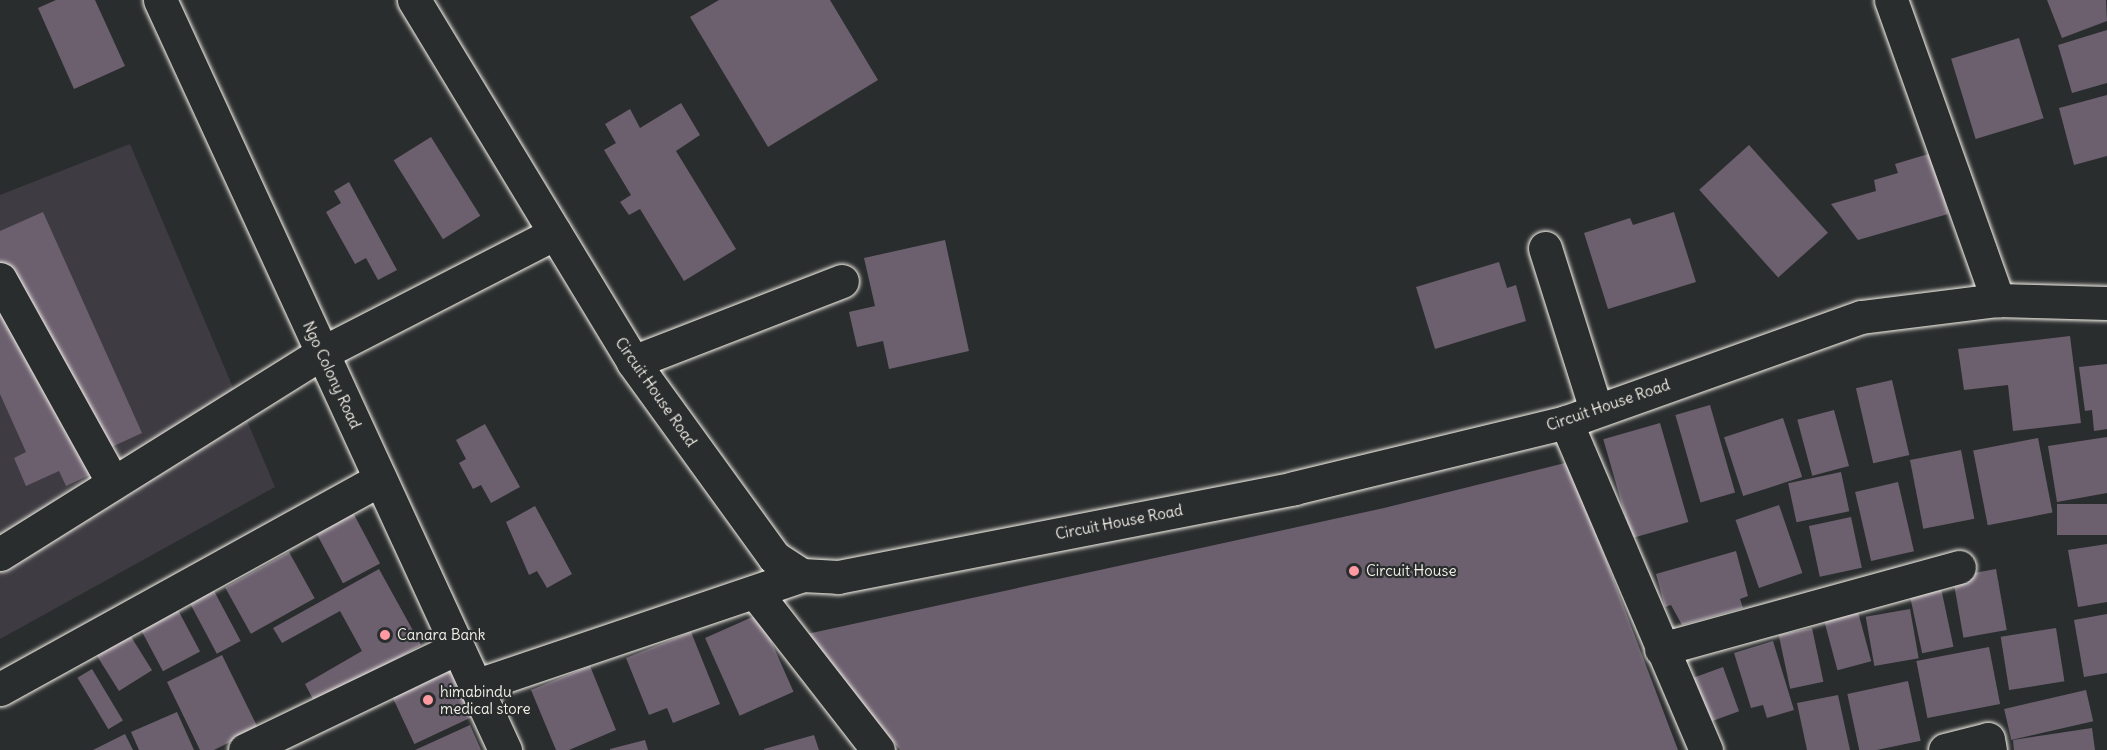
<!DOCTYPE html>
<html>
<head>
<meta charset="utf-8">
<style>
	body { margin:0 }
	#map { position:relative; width:2107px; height:750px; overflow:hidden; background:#2a2d2e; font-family:Delius,sans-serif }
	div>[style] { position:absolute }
	.built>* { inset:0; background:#3e3c42 }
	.building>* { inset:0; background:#6c606f; transform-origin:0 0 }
	.roads { filter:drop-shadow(0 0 2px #f4f1e8) drop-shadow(0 0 2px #f4f1e8) }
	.minor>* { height:33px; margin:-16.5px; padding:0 16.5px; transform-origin:16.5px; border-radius:16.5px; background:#2a2d2e }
	.dots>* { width:16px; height:16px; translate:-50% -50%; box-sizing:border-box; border:3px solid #2a2d2e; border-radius:50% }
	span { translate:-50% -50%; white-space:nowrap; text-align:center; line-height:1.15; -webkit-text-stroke:4.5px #2a2d2e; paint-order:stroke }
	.street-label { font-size:15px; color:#f4f1e8 }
	.poi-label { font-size:15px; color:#f4f1e8 }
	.left { translate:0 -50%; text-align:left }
</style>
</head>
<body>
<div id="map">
	<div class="built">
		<i style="clip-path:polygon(130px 144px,275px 487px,0 639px,0 195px)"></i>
	</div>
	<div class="building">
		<i style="clip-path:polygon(56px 0,95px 0,125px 66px,74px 89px,38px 8px)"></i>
		<i style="clip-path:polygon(719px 0,830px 0,878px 80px,768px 147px,690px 17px)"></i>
		<i style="clip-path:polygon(2047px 0,2106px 0,2107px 21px,2062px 38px)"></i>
		<i style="clip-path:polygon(2107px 30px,2107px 83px,2072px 93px,2058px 45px)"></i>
		<i style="left:2019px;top:38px;width:84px;height:71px;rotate:73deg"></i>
		<i style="clip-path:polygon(2107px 95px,2107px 156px,2074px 165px,2059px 108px)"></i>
		<i style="clip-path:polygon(681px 103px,700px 135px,676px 151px,736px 249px,684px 281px,640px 209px,629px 215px,620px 202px,631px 195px,604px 150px,616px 143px,605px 124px,630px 109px,640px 128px)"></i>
		<i style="left:431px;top:137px;width:93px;height:44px;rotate:58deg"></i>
		<i style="left:1749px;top:145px;width:118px;height:67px;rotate:48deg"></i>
		<i style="clip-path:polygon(1935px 152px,1948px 214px,1858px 240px,1831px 204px,1876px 191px,1874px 180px,1898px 173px,1895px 164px)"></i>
		<i style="clip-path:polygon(349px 182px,397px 270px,378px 280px,366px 258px,355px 264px,326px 212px,341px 203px,334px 191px)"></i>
		<i style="clip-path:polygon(43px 212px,142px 433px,103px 451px,109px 466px,66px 486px,59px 471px,26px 486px,14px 458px,26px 452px,0 394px,0 231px)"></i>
		<i style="clip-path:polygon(1674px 212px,1696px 282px,1608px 309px,1584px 233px,1630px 218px,1633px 225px)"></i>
		<i style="clip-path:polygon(945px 240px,969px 351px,889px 369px,883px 341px,857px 347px,849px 312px,875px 306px,864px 258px)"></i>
		<i style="clip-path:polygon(1499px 262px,1507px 288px,1516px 285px,1526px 321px,1435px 349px,1416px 287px)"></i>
		<i style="clip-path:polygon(2070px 336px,2081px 423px,2013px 431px,2008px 385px,1964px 390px,1958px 349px)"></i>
		<i style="clip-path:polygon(2107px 364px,2107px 429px,2094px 431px,2092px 410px,2085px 411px,2079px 367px)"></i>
		<i style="left:1892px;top:380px;width:77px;height:37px;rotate:77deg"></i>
		<i style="left:1710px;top:405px;width:91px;height:36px;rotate:74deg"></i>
		<i style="left:1834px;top:410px;width:58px;height:38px;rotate:75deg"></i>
		<i style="left:1783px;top:418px;width:62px;height:62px;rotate:72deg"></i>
		<i style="left:1660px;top:423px;width:103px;height:59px;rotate:74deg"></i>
		<i style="clip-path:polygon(485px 424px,520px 487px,491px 503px,481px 485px,473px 489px,459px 463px,466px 459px,456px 440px)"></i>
		<i style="clip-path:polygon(2107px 437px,2107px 493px,2057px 502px,2048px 446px)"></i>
		<i style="left:2038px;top:438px;width:76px;height:66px;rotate:79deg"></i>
		<i style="left:1961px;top:450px;width:70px;height:52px;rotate:79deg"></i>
		<i style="clip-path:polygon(1569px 462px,1678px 750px,900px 750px,807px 634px,1384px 508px)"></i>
		<i style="left:1841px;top:472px;width:40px;height:54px;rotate:78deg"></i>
		<i style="left:1898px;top:482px;width:71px;height:44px;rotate:77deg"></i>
		<i style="left:2107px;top:504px;width:31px;height:50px;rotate:90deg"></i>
		<i style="left:1779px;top:505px;width:72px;height:46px;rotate:71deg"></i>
		<i style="clip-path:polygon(535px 506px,572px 574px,547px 588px,537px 571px,529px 575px,506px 522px)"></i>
		<i style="left:350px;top:507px;width:64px;height:42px;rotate:62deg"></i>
		<i style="left:1851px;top:517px;width:52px;height:43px;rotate:78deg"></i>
		<i style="clip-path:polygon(2107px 544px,2107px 602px,2078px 607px,2068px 550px)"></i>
		<i style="clip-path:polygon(1736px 551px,1748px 596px,1740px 599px,1743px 608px,1682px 625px,1671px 605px,1665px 607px,1656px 574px)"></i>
		<i style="left:289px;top:552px;width:53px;height:73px;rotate:61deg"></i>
		<i style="clip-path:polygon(379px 569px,421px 645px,316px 705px,305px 684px,362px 651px,340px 611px,282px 643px,273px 628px)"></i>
		<i style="left:1996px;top:569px;width:62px;height:44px;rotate:80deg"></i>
		<i style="left:1941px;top:588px;width:60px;height:32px;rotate:78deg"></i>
		<i style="left:213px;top:589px;width:59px;height:27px;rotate:62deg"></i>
		<i style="left:1857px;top:608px;width:55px;height:35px;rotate:75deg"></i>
		<i style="left:1910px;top:609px;width:50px;height:45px;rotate:80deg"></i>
		<i style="left:178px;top:610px;width:47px;height:42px;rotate:62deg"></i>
		<i style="left:759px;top:614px;width:85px;height:59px;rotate:66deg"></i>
		<i style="clip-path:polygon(2107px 614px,2107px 673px,2084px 677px,2074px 620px)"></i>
		<i style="left:125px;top:627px;width:51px;height:39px;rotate:58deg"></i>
		<i style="left:1812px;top:628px;width:55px;height:34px;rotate:78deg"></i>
		<i style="left:2056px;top:628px;width:54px;height:56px;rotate:81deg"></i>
		<i style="clip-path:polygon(691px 632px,720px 704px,673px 723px,667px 708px,649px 715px,626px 658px)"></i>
		<i style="clip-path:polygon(1773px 641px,1794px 710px,1767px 718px,1763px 705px,1751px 708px,1734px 653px)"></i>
		<i style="left:1989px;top:647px;width:58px;height:74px;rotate:79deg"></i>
		<i style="clip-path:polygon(222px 655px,258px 728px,214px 750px,200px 750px,167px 682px)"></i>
		<i style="left:449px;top:655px;width:66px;height:69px;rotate:65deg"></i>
		<i style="clip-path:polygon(590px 666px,616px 730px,569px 750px,556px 750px,531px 690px)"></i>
		<i style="left:1723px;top:667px;width:47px;height:35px;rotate:70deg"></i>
		<i style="left:92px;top:669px;width:60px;height:17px;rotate:59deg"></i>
		<i style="left:1908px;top:681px;width:61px;height:62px;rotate:78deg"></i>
		<i style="left:2086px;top:690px;width:32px;height:84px;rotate:77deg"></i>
		<i style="clip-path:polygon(1838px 695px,1850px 750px,1807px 750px,1797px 703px)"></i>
		<i style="clip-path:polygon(177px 712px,194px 750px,139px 750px,131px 732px)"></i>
		<i style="clip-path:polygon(470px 725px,481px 750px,415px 750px)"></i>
		<i style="clip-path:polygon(2092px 728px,2095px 750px,2014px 750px,2013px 740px)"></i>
		<i style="clip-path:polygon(125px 734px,133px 750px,93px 750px)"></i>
		<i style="clip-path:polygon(814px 735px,819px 750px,764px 750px,764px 749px)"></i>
		<i style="clip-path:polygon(645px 740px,648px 750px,610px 750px,610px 749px)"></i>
	</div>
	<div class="roads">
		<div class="minor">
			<i style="left:160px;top:0;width:826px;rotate:65.3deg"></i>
			<i style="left:414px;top:0;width:423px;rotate:58.8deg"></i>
			<i style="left:633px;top:362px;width:241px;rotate:54.1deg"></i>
			<i style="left:774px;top:557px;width:33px;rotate:33deg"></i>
			<i style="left:802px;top:575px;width:36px;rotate:3deg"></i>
			<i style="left:838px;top:577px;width:465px;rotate:-11deg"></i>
			<i style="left:1294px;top:488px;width:280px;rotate:-13.6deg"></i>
			<i style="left:1566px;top:422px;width:313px;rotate:-19.6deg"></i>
			<i style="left:1861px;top:317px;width:138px;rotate:-7.1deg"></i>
			<i style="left:1998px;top:300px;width:109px;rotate:1.6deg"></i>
			<i style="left:1891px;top:0;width:319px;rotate:70.4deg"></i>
			<i style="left:1545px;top:248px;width:170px;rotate:72.5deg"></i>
			<i style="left:0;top:279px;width:233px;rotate:61deg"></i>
			<i style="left:633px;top:362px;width:224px;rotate:-21.2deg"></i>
			<i style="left:1566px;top:422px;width:357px;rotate:66.9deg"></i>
			<i style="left:0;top:554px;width:380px;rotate:-32deg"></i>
			<i style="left:322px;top:353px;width:262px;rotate:-27.2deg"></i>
			<i style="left:755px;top:592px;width:200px;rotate:52.1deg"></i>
			<i style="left:1661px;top:649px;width:309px;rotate:-15.4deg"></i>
			<i style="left:475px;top:686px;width:345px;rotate:-18.7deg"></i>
			<i style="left:0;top:689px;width:434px;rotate:-28.9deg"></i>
			<i style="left:245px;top:750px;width:235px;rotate:-25.7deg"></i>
			<i style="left:1945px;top:750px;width:44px;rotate:-14.3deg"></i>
			<i style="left:1988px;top:739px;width:11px;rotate:80deg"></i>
		</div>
	</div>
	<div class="dots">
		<i style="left:1354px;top:571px;background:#ff9aa2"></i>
		<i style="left:385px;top:635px;background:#ff9aa2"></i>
		<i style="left:428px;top:700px;background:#ff9aa2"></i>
	</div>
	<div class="street-label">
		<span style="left:332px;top:375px;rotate:65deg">Ngo Colony Road</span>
		<span style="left:656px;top:392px;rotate:55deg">Circuit House Road</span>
		<span style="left:1608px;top:405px;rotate:-19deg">Circuit House Road</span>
		<span style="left:1119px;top:522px;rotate:-11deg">Circuit House Road</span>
	</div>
	<div class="poi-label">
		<span class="left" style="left:1366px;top:571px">Circuit House</span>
		<span class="left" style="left:397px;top:635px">Canara Bank</span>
		<span class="left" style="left:440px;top:700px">himabindu<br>medical store</span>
	</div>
</div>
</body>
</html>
